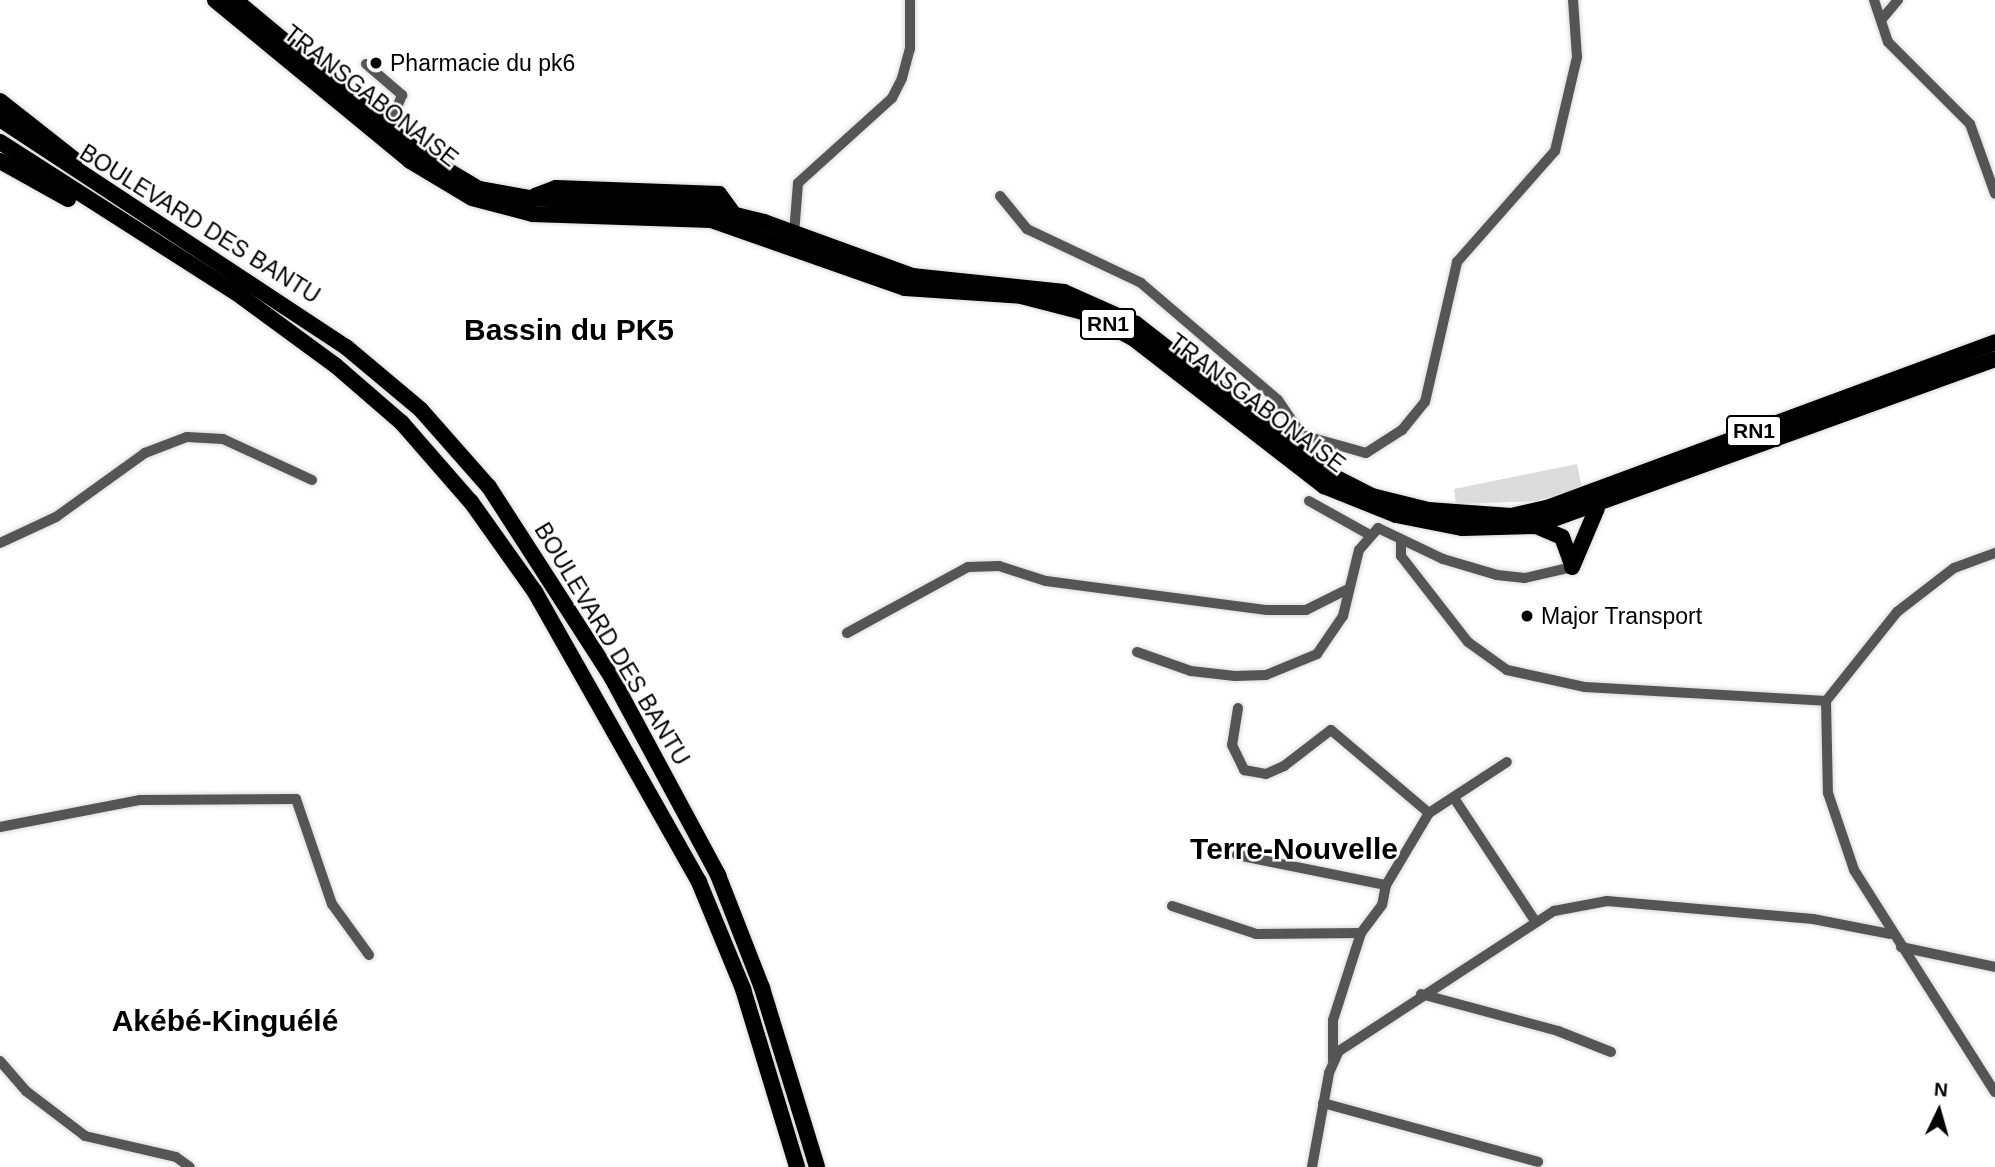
<!DOCTYPE html>
<html>
<head>
<meta charset="utf-8">
<style>
	body { margin:0 }
	#map { position:relative; width:1995px; height:1167px; overflow:hidden; background:#fff; font-family:Helvetica,sans-serif }
	div>[style] { position:absolute }
	.green>* { inset:0; background:#dcdcdc }
	.roads { filter:drop-shadow(0 0 2px #dbdbdb) drop-shadow(0 0 2px #dbdbdb) }
	.minor>* { height:10px; margin:-5px; padding:0 5px; transform-origin:5px; border-radius:5px; background:#555 }
	.trunk>* { height:16px; margin:-8px; padding:0 8px; transform-origin:8px; border-radius:8px; background:#000 }
	.dots>* { width:19px; height:19px; translate:-50% -50%; box-sizing:border-box; border:4px solid #fff; border-radius:50% }
	span { translate:-50% -50%; white-space:nowrap; text-align:center; line-height:1.15; -webkit-text-stroke:5px #fff; paint-order:stroke }
	.shield-label span { padding:2px 5px; background:#fff; border:2px solid; border-radius:5px; -webkit-text-stroke-width:0 }
	.shield-label { font-size:21px; color:#000; font-weight:700 }
	.poi-label { font-size:23px; color:#000 }
	.left { translate:0 -50%; text-align:left }
	.street-label { font-size:23px; color:#000 }
	.district-label { font-size:30px; color:#000; font-weight:700 }
	.north { position:absolute; left:1904px; top:1076px; width:70px; height:70px; -webkit-text-stroke:5px #fff; paint-order:stroke; rotate:5deg; font-size:19px; font-weight:700; line-height:28px; text-align:center; color:#000 }
	.north::after { content:''; display:block; margin:auto; width:24px; height:32px; background:#000; clip-path:polygon(50% 0,100% 100%,50% 72%,0 100%) }
</style>
</head>
<body>
<div id="map">
	<div class="green">
		<i style="clip-path:polygon(1577px 464px,1582px 488px,1536px 501px,1456px 504px,1454px 489px)"></i>
	</div>
	<div class="roads">
		<div class="minor">
			<i style="left:1874px;top:0;width:44px;rotate:71.6deg"></i>
			<i style="left:1888px;top:42px;width:116px;rotate:45deg"></i>
			<i style="left:1970px;top:124px;width:74px;rotate:70.3deg"></i>
			<i style="left:1882px;top:19px;width:25px;rotate:-50deg"></i>
			<i style="left:366px;top:64px;width:48px;rotate:40.7deg"></i>
			<i style="left:402px;top:95px;width:37px;rotate:112deg"></i>
			<i style="left:1000px;top:196px;width:43px;rotate:50.7deg"></i>
			<i style="left:1027px;top:229px;width:126px;rotate:25.3deg"></i>
			<i style="left:1141px;top:283px;width:180px;rotate:40.5deg"></i>
			<i style="left:1278px;top:400px;width:42px;rotate:55.6deg"></i>
			<i style="left:1302px;top:435px;width:66px;rotate:15.7deg"></i>
			<i style="left:1366px;top:453px;width:43px;rotate:-32.6deg"></i>
			<i style="left:1402px;top:430px;width:36px;rotate:-51deg"></i>
			<i style="left:1425px;top:402px;width:144px;rotate:-77.1deg"></i>
			<i style="left:1457px;top:262px;width:148px;rotate:-48.6deg"></i>
			<i style="left:1555px;top:151px;width:97px;rotate:-76.8deg"></i>
			<i style="left:1577px;top:57px;width:57px;rotate:-94deg"></i>
			<i style="left:794px;top:234px;width:51px;rotate:-85.5deg"></i>
			<i style="left:798px;top:183px;width:127px;rotate:-42.1deg"></i>
			<i style="left:892px;top:98px;width:22px;rotate:-63deg"></i>
			<i style="left:902px;top:78px;width:30px;rotate:-75deg"></i>
			<i style="left:910px;top:49px;width:49px;rotate:-90deg"></i>
			<i style="left:1309px;top:501px;width:68px;rotate:29.2deg"></i>
			<i style="left:1401px;top:541px;width:15px;rotate:90deg"></i>
			<i style="left:1401px;top:556px;width:109px;rotate:52.1deg"></i>
			<i style="left:1468px;top:642px;width:48px;rotate:35.7deg"></i>
			<i style="left:1507px;top:670px;width:80px;rotate:12.3deg"></i>
			<i style="left:1585px;top:687px;width:241px;rotate:3.3deg"></i>
			<i style="left:1826px;top:701px;width:92px;rotate:88.8deg"></i>
			<i style="left:1828px;top:793px;width:81px;rotate:71.3deg"></i>
			<i style="left:1854px;top:870px;width:263px;rotate:57.6deg"></i>
			<i style="left:0;top:543px;width:62px;rotate:-24.9deg"></i>
			<i style="left:56px;top:517px;width:110px;rotate:-35.7deg"></i>
			<i style="left:145px;top:453px;width:45px;rotate:-20.9deg"></i>
			<i style="left:187px;top:437px;width:36px;rotate:3deg"></i>
			<i style="left:223px;top:439px;width:98px;rotate:24.7deg"></i>
			<i style="left:847px;top:633px;width:138px;rotate:-28.6deg"></i>
			<i style="left:968px;top:567px;width:31px;rotate:-2deg"></i>
			<i style="left:999px;top:566px;width:49px;rotate:17.7deg"></i>
			<i style="left:1046px;top:581px;width:223px;rotate:7.5deg"></i>
			<i style="left:1267px;top:610px;width:39px"></i>
			<i style="left:1306px;top:610px;width:45px;rotate:-26.6deg"></i>
			<i style="left:1137px;top:652px;width:57px;rotate:19.4deg"></i>
			<i style="left:1191px;top:671px;width:44px;rotate:6.5deg"></i>
			<i style="left:1235px;top:676px;width:31px;rotate:-2deg"></i>
			<i style="left:1266px;top:675px;width:55px;rotate:-22.4deg"></i>
			<i style="left:1317px;top:654px;width:46px;rotate:-55.6deg"></i>
			<i style="left:1343px;top:616px;width:68px;rotate:-76.4deg"></i>
			<i style="left:1359px;top:550px;width:29px;rotate:-49deg"></i>
			<i style="left:1378px;top:528px;width:72px;rotate:25.5deg"></i>
			<i style="left:1443px;top:559px;width:56px;rotate:16.5deg"></i>
			<i style="left:1497px;top:575px;width:28px;rotate:6deg"></i>
			<i style="left:1525px;top:578px;width:48px;rotate:-13.2deg"></i>
			<i style="left:1826px;top:701px;width:114px;rotate:-51.4deg"></i>
			<i style="left:1897px;top:612px;width:72px;rotate:-37.7deg"></i>
			<i style="left:1954px;top:568px;width:44px;rotate:-20.1deg"></i>
			<i style="left:1238px;top:708px;width:37px;rotate:99deg"></i>
			<i style="left:1232px;top:745px;width:28px;rotate:64deg"></i>
			<i style="left:1244px;top:770px;width:22px;rotate:10deg"></i>
			<i style="left:1266px;top:774px;width:20px;rotate:-24deg"></i>
			<i style="left:1284px;top:766px;width:59px;rotate:-37.5deg"></i>
			<i style="left:1331px;top:730px;width:128px;rotate:40.3deg"></i>
			<i style="left:1429px;top:813px;width:84px;rotate:120.8deg"></i>
			<i style="left:1386px;top:885px;width:20px;rotate:101deg"></i>
			<i style="left:1382px;top:905px;width:35px;rotate:127deg"></i>
			<i style="left:1361px;top:933px;width:91px;rotate:107.8deg"></i>
			<i style="left:1333px;top:1020px;width:40px;rotate:90deg"></i>
			<i style="left:1456px;top:801px;width:144px;rotate:56.6deg"></i>
			<i style="left:1429px;top:813px;width:93px;rotate:-33.2deg"></i>
			<i style="left:0;top:827px;width:143px;rotate:-10.9deg"></i>
			<i style="left:140px;top:800px;width:156px;rotate:-0.4deg"></i>
			<i style="left:296px;top:799px;width:111px;rotate:71.1deg"></i>
			<i style="left:332px;top:904px;width:63px;rotate:54deg"></i>
			<i style="left:1237px;top:855px;width:152px;rotate:11.4deg"></i>
			<i style="left:1172px;top:906px;width:89px;rotate:18.4deg"></i>
			<i style="left:1256px;top:934px;width:105px;rotate:-0.5deg"></i>
			<i style="left:1901px;top:947px;width:96px;rotate:12deg"></i>
			<i style="left:1421px;top:994px;width:142px;rotate:15.1deg"></i>
			<i style="left:1558px;top:1031px;width:57px;rotate:21.6deg"></i>
			<i style="left:0;top:1061px;width:40px;rotate:49deg"></i>
			<i style="left:26px;top:1091px;width:74px;rotate:37.3deg"></i>
			<i style="left:85px;top:1136px;width:93px;rotate:13deg"></i>
			<i style="left:176px;top:1157px;width:17px;rotate:36deg"></i>
			<i style="left:1323px;top:1103px;width:223px;rotate:15.3deg"></i>
			<i style="left:1312px;top:1167px;width:96px;rotate:-79.7deg"></i>
			<i style="left:1329px;top:1073px;width:24px;rotate:-66deg"></i>
			<i style="left:1339px;top:1051px;width:257px;rotate:-33.1deg"></i>
			<i style="left:1554px;top:911px;width:54px;rotate:-10.7deg"></i>
			<i style="left:1607px;top:901px;width:207px;rotate:5deg"></i>
			<i style="left:1813px;top:919px;width:78px;rotate:11deg"></i>
		</div>
		<div class="trunk">
			<i style="left:215px;top:0;width:253px;rotate:39.5deg"></i>
			<i style="left:410px;top:161px;width:72px;rotate:30.8deg"></i>
			<i style="left:472px;top:198px;width:63px;rotate:14.7deg"></i>
			<i style="left:533px;top:214px;width:178px;rotate:1.9deg"></i>
			<i style="left:711px;top:220px;width:206px;rotate:19.3deg"></i>
			<i style="left:905px;top:288px;width:116px;rotate:3.9deg"></i>
			<i style="left:1021px;top:296px;width:64px;rotate:14.5deg"></i>
			<i style="left:1083px;top:312px;width:56px;rotate:27.5deg"></i>
			<i style="left:1133px;top:338px;width:242px;rotate:37.8deg"></i>
			<i style="left:1324px;top:486px;width:78px;rotate:21.9deg"></i>
			<i style="left:1396px;top:515px;width:67px;rotate:11.1deg"></i>
			<i style="left:1462px;top:528px;width:72px;rotate:-1.6deg"></i>
			<i style="left:1534px;top:526px;width:490px;rotate:-19.9deg"></i>
			<i style="left:235px;top:0;width:243px;rotate:39.7deg"></i>
			<i style="left:422px;top:155px;width:66px;rotate:30.8deg"></i>
			<i style="left:479px;top:189px;width:52px;rotate:10deg"></i>
			<i style="left:530px;top:198px;width:173px;rotate:3deg"></i>
			<i style="left:703px;top:207px;width:63px;rotate:13.8deg"></i>
			<i style="left:764px;top:222px;width:158px;rotate:20deg"></i>
			<i style="left:912px;top:276px;width:153px;rotate:6deg"></i>
			<i style="left:1064px;top:292px;width:79px;rotate:24deg"></i>
			<i style="left:1136px;top:324px;width:244px;rotate:37.9deg"></i>
			<i style="left:1329px;top:474px;width:48px;rotate:27.1deg"></i>
			<i style="left:1372px;top:496px;width:58px;rotate:14deg"></i>
			<i style="left:1428px;top:510px;width:83px;rotate:4.1deg"></i>
			<i style="left:1511px;top:516px;width:37px;rotate:-13deg"></i>
			<i style="left:1547px;top:508px;width:478px;rotate:-20.3deg"></i>
			<i style="left:0;top:101px;width:95px;rotate:38.2deg"></i>
			<i style="left:0;top:119px;width:414px;rotate:33.4deg"></i>
			<i style="left:346px;top:347px;width:98px;rotate:40deg"></i>
			<i style="left:421px;top:410px;width:103px;rotate:48.6deg"></i>
			<i style="left:489px;top:487px;width:227px;rotate:57.2deg"></i>
			<i style="left:612px;top:678px;width:224px;rotate:61.7deg"></i>
			<i style="left:718px;top:875px;width:121px;rotate:68.7deg"></i>
			<i style="left:762px;top:988px;width:187px;rotate:72.9deg"></i>
			<i style="left:0;top:142px;width:287px;rotate:32.6deg"></i>
			<i style="left:242px;top:297px;width:115px;rotate:36.2deg"></i>
			<i style="left:335px;top:365px;width:89px;rotate:40.9deg"></i>
			<i style="left:402px;top:423px;width:105px;rotate:48.9deg"></i>
			<i style="left:471px;top:502px;width:110px;rotate:54.6deg"></i>
			<i style="left:535px;top:592px;width:333px;rotate:60.5deg"></i>
			<i style="left:699px;top:882px;width:116px;rotate:67.6deg"></i>
			<i style="left:743px;top:989px;width:186px;rotate:73.1deg"></i>
			<i style="left:0;top:161px;width:78px;rotate:29.2deg"></i>
			<i style="left:535px;top:196px;width:22px;rotate:-21deg"></i>
			<i style="left:556px;top:188px;width:163px;rotate:2.1deg"></i>
			<i style="left:719px;top:194px;width:22px;rotate:54deg"></i>
			<i style="left:1536px;top:526px;width:28px;rotate:23deg"></i>
			<i style="left:1562px;top:537px;width:29px;rotate:70deg"></i>
			<i style="left:1572px;top:567px;width:64px;rotate:-67deg"></i>
		</div>
	</div>
	<div class="dots">
		<i style="left:376px;top:63px;background:#000"></i>
		<i style="left:1527px;top:616px;background:#000"></i>
	</div>
	<div class="shield-label">
		<span style="left:1108px;top:324px">RN1</span>
		<span style="left:1754px;top:431px">RN1</span>
	</div>
	<div class="poi-label">
		<span class="left" style="left:390px;top:63px">Pharmacie du pk6</span>
		<span class="left" style="left:1541px;top:616px">Major Transport</span>
	</div>
	<div class="street-label">
		<span style="left:371px;top:96px;rotate:38deg">TRANSGABONAISE</span>
		<span style="left:200px;top:224px;rotate:32deg">BOULEVARD DES BANTU</span>
		<span style="left:1257px;top:403px;rotate:37deg">TRANSGABONAISE</span>
		<span style="left:612px;top:644px;rotate:59deg">BOULEVARD DES BANTU</span>
	</div>
	<div class="district-label">
		<span style="left:569px;top:330px">Bassin du PK5</span>
		<span style="left:1294px;top:849px">Terre-Nouvelle</span>
		<span style="left:225px;top:1021px">Akébé-Kinguélé</span>
	</div>
	<div class="north">N</div>
</div>
</body>
</html>
